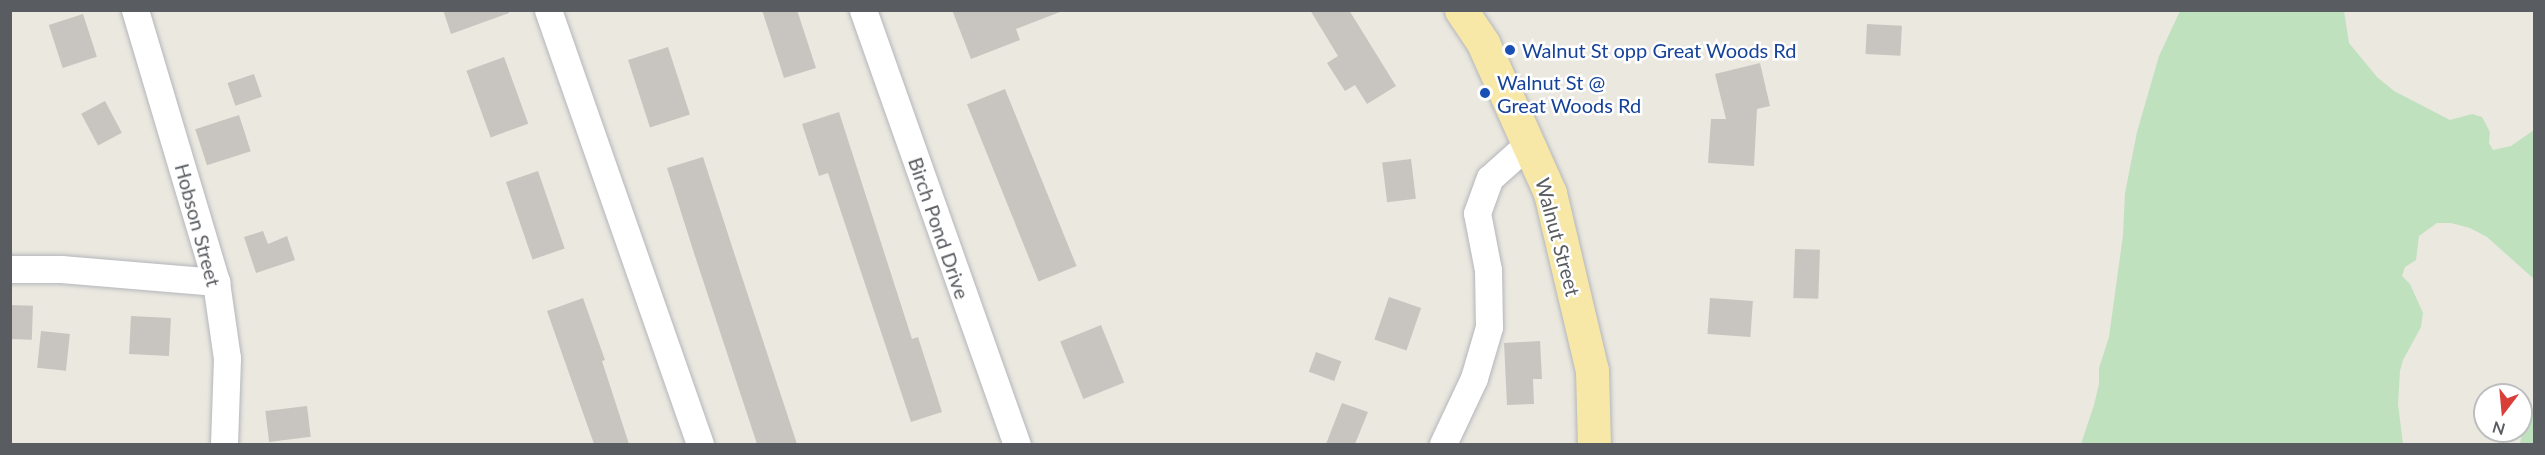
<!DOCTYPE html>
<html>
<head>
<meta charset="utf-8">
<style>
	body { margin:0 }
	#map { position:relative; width:2545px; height:455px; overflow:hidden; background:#ebe8e0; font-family:Lato,sans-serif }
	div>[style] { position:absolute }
	.green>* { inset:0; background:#bfe1be }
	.building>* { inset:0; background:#c8c5c0; transform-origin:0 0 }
	.roads { filter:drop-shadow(0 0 2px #b3b6ba) drop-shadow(0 0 2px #b3b6ba) }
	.street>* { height:27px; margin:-13.5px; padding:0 13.5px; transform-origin:13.5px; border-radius:13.5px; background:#fff }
	.primary>* { height:33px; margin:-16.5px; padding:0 16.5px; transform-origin:16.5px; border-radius:16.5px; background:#f7e8a8 }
	.dots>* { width:16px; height:16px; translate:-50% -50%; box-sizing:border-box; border:3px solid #fff; border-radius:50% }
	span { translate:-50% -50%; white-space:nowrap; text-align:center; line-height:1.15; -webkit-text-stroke:5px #fff; paint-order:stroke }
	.transit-label { font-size:20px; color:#164399 }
	.left { translate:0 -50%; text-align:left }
	.street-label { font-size:20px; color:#595c60 }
	.frame { position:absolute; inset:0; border:12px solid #595c60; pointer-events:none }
	.north { position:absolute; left:2473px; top:383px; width:60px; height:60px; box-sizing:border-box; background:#fff; border:2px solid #bdbebf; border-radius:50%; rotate:196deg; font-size:16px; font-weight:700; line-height:24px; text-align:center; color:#595c60 }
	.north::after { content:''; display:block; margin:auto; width:21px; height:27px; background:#d93f38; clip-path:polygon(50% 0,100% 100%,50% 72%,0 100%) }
</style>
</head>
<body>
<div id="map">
	<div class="green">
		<i style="clip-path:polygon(2180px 11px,2344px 11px,2349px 43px,2377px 77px,2394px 91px,2450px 120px,2472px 114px,2482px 117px,2490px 132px,2489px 143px,2493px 150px,2511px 146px,2534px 130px,2534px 279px,2487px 237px,2470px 228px,2451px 223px,2437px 223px,2419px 236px,2416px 260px,2405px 267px,2402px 276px,2410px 284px,2423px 313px,2421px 327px,2403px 360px,2400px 371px,2398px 404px,2403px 444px,2081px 444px,2094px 405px,2099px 384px,2099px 368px,2109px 337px,2123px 235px,2125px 193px,2137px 132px,2159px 56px)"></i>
		<i style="clip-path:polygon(2534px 408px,2534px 444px,2520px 444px,2523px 426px,2528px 414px)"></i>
	</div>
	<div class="building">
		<i style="clip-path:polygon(443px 10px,508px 10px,509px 13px,451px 34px)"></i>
		<i style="clip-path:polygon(762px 10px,797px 10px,816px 68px,784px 78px)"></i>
		<i style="clip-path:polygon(952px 10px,1060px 10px,1060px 12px,1016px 29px,1020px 40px,971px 59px)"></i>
		<i style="clip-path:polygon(1310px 10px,1349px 10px,1396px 86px,1367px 104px,1355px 85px,1345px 91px,1327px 63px,1338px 56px)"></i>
		<i style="left:83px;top:14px;width:45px;height:36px;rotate:72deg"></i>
		<i style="left:1867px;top:24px;width:35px;height:30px;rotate:3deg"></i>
		<i style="left:668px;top:47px;width:71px;height:42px;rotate:72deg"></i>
		<i style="left:504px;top:57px;width:71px;height:40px;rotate:70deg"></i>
		<i style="clip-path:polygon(1760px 63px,1770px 106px,1757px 109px,1754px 166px,1708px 163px,1711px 119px,1726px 119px,1715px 74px)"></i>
		<i style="left:254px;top:74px;width:24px;height:28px;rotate:71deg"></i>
		<i style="left:1005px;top:89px;width:191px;height:41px;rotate:68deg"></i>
		<i style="left:105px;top:101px;width:36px;height:27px;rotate:62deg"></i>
		<i style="clip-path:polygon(839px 112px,912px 339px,918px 337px,942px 412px,911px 422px,828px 173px,819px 176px,802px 124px)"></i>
		<i style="left:239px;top:115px;width:38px;height:46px;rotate:72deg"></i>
		<i style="clip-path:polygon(703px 157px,740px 271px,797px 444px,757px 444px,693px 250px,667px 168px)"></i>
		<i style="left:1411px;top:159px;width:40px;height:29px;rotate:83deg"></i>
		<i style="left:538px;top:171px;width:82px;height:34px;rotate:71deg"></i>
		<i style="clip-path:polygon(263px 231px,268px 244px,287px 236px,295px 260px,256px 273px,244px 237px)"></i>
		<i style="left:1795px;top:249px;width:25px;height:49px;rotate:2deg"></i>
		<i style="left:1389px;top:297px;width:34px;height:45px;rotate:19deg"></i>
		<i style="clip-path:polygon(583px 298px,605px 360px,602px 361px,629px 444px,594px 444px,547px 311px)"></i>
		<i style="left:1710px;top:298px;width:43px;height:36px;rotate:4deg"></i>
		<i style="left:10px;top:305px;width:23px;height:34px;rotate:2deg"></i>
		<i style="left:131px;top:316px;width:40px;height:38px;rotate:3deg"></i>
		<i style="left:1101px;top:325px;width:62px;height:44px;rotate:68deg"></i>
		<i style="left:41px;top:331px;width:29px;height:37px;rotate:6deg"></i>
		<i style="clip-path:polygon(1540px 341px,1542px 379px,1533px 379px,1534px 404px,1507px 405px,1504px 343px)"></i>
		<i style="left:1316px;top:352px;width:27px;height:21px;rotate:20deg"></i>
		<i style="clip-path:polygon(1342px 403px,1368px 412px,1355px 444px,1326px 444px)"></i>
		<i style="left:307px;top:406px;width:31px;height:42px;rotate:83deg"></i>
	</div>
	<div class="roads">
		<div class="street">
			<i style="left:135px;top:10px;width:284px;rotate:73.4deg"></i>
			<i style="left:216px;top:282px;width:77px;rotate:81.8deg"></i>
			<i style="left:227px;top:358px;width:86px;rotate:92deg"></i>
			<i style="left:548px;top:10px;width:460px;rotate:70.7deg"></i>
			<i style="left:863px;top:10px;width:461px;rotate:70.5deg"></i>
			<i style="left:10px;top:269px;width:51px"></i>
			<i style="left:61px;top:269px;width:156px;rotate:4.8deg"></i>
			<i style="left:1443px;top:444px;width:73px;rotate:-64.8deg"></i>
			<i style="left:1474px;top:378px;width:53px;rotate:-73.6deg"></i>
			<i style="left:1489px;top:327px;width:57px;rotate:-91deg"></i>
			<i style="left:1488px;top:270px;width:58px;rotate:-100.9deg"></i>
			<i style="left:1477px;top:213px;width:37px;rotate:-70deg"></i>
			<i style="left:1490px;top:178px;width:51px;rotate:-41.8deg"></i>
		</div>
		<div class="primary">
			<i style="left:1461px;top:10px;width:40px;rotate:56deg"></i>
			<i style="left:1483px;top:43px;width:164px;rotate:65.9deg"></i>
			<i style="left:1550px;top:193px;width:182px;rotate:76.7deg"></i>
			<i style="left:1592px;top:370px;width:74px;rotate:88.5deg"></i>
		</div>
	</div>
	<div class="dots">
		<i style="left:1510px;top:50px;background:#1a4fb4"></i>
		<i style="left:1485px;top:93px;background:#1a4fb4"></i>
	</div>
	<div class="transit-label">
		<span class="left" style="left:1522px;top:50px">Walnut St opp Great Woods Rd</span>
		<span class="left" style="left:1497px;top:94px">Walnut St @<br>Great Woods Rd</span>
	</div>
	<div class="street-label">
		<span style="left:198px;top:225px;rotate:75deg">Hobson Street</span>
		<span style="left:939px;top:228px;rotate:71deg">Birch Pond Drive</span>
		<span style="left:1558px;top:237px;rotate:75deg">Walnut Street</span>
	</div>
	<div class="frame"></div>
	<div class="north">N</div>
</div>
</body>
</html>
